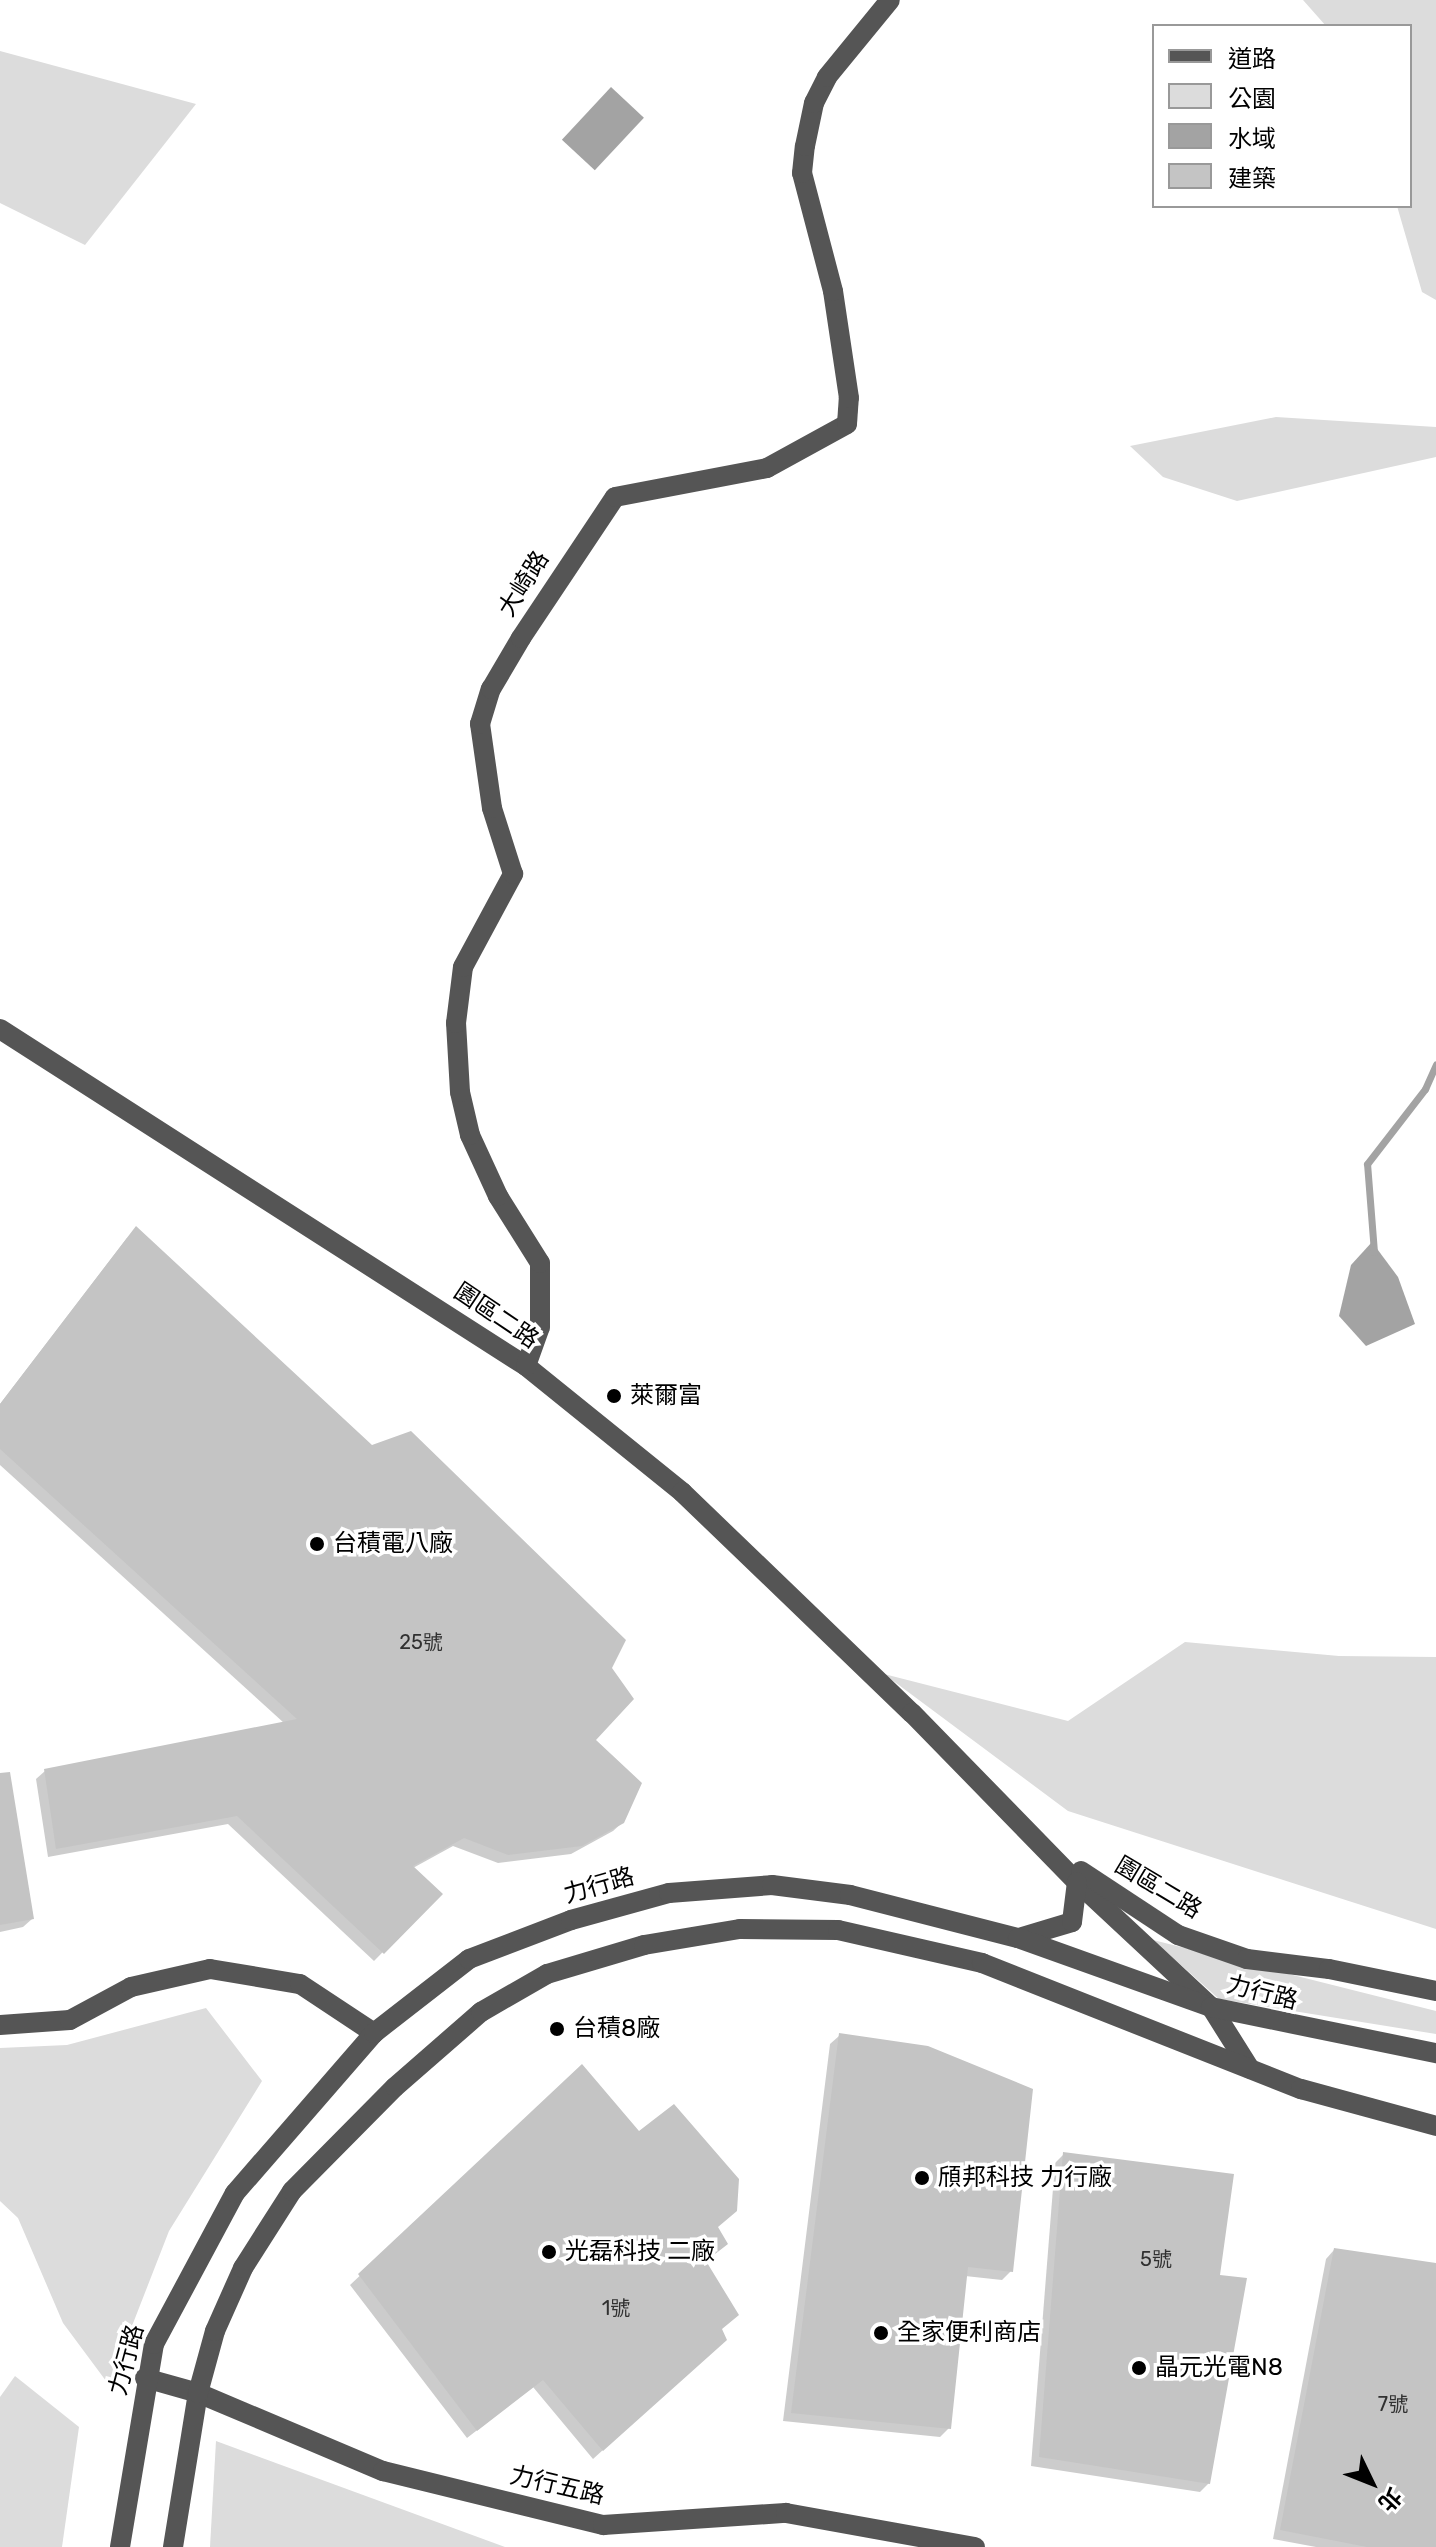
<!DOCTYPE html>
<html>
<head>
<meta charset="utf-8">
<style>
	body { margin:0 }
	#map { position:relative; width:1436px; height:2547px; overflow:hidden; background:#fff; font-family:Rubik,"Noto Sans TC",sans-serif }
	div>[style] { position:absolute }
	.green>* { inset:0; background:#dcdcdc }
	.water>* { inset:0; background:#a3a3a3; transform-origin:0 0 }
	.shadow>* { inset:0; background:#0003 }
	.stream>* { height:7px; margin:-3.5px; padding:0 3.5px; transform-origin:3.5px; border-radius:3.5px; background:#a3a3a3 }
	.building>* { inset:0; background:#c4c4c4 }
	.minor>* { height:20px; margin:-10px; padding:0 10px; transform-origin:10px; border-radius:10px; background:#555 }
	.dots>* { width:22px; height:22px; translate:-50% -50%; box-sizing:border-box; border:4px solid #fff; border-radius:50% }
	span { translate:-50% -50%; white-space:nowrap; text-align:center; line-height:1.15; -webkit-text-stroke:7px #fff; paint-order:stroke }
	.number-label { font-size:20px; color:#313131 }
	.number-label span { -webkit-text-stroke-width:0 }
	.street-label { font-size:24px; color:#000 }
	.poi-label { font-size:24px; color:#000 }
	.left { translate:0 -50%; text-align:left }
	.legend { position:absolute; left:1152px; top:24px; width:260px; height:184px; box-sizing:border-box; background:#fff; border:2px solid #999; margin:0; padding:10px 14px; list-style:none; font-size:24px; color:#000 }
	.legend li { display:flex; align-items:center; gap:16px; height:40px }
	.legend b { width:40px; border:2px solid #999 }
	.north { position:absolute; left:1332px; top:2443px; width:80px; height:80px; -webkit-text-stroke:6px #fff; paint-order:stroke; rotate:133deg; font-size:22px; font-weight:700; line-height:32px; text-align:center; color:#000 }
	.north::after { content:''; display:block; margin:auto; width:28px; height:36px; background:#000; clip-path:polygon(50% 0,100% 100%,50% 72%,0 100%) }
</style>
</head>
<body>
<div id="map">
	<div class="green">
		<i style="clip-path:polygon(1303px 0,1436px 0,1436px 300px,1422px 292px,1397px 206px,1410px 206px,1410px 26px,1326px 26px)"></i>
		<i style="clip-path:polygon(0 51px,196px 104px,85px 245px,0 203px)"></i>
		<i style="clip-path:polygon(1276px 417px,1436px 427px,1436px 457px,1237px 501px,1163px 477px,1130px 446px)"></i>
		<i style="clip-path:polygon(1185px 1642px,1339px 1656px,1436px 1657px,1436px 1929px,1068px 1811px,884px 1674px,1068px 1721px)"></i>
		<i style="clip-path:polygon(1153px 1940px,1436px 2011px,1436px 2034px,1219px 1999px)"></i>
		<i style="clip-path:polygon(206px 2008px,262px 2081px,169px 2231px,109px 2385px,63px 2323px,18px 2218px,0 2201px,0 2048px,67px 2045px)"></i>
		<i style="clip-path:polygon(15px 2376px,79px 2427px,62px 2547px,0 2547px,0 2397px)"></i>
		<i style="clip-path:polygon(216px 2441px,505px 2547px,210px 2547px)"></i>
	</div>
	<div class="water">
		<i style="left:611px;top:87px;width:45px;height:72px;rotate:43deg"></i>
		<i style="clip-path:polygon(1372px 1242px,1398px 1277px,1415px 1324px,1366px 1346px,1339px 1316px,1351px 1265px)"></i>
	</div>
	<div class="shadow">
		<i style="clip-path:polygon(127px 1238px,609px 1668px,593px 1740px,623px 1822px,613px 1831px,571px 1854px,498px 1863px,453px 1846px,413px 1868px,440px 1894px,374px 1961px,228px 1824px,48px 1857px,36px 1779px,45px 1771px,284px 1723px,0 1465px,0 1404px)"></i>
		<i style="clip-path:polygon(0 1808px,32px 1919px,23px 1927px,0 1932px)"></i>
		<i style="clip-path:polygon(839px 2036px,1011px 2271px,1002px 2280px,965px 2276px,949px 2428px,940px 2437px,783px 2421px,830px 2044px)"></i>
		<i style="clip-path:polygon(582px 2067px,716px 2227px,704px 2262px,721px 2329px,715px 2349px,593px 2459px,533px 2387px,467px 2438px,350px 2285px)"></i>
		<i style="clip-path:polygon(1064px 2154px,1218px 2276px,1209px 2483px,1200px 2492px,1031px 2466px,1055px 2163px)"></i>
		<i style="clip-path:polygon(1334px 2250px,1436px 2265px,1436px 2547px,1316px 2547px,1273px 2539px,1326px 2259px)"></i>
	</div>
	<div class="stream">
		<i style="left:1374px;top:1252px;width:88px;rotate:-94.5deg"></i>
		<i style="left:1367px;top:1164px;width:95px;rotate:-52.3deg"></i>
		<i style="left:1425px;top:1089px;width:27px;rotate:-66deg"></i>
	</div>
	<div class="building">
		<i style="clip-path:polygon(136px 1226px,372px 1445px,411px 1431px,626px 1640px,612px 1668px,634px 1699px,596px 1740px,642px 1783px,624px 1823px,582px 1846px,508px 1855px,464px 1838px,413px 1866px,443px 1894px,384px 1954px,237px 1816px,56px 1849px,44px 1769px,297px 1719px,0 1449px,0 1404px)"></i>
		<i style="clip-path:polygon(10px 1772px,34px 1919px,0 1925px,0 1773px)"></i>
		<i style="clip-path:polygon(839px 2033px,928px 2046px,1033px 2089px,1013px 2272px,968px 2267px,951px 2429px,791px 2413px)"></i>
		<i style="clip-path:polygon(582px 2064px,639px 2131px,674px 2104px,739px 2179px,737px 2211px,718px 2227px,728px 2244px,706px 2261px,739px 2315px,722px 2329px,727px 2340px,603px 2451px,543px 2380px,477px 2431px,358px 2274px)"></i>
		<i style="clip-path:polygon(1063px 2152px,1234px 2174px,1220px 2275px,1247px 2278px,1210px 2484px,1039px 2457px)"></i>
		<i style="clip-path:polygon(1334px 2248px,1436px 2263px,1436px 2547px,1367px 2547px,1280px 2530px)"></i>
	</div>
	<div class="minor">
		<i style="left:0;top:1029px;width:625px;rotate:32.65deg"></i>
		<i style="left:526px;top:1366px;width:201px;rotate:38.9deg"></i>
		<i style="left:682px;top:1492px;width:319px;rotate:43.9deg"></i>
		<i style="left:912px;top:1713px;width:236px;rotate:45.7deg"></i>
		<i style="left:1077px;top:1882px;width:183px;rotate:43deg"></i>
		<i style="left:1211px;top:2007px;width:73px;rotate:57.8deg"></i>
		<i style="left:526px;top:1366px;width:41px;rotate:-70.3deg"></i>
		<i style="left:540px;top:1327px;width:64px;rotate:-90deg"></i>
		<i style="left:540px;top:1263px;width:79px;rotate:-122.1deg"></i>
		<i style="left:498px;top:1196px;width:67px;rotate:-114.7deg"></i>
		<i style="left:470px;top:1135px;width:44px;rotate:-103.1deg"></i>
		<i style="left:460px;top:1092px;width:69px;rotate:-93.3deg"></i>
		<i style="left:456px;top:1023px;width:56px;rotate:-82.9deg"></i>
		<i style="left:463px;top:967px;width:106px;rotate:-61.7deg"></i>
		<i style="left:513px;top:874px;width:69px;rotate:-107.7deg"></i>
		<i style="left:492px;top:808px;width:85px;rotate:-98.1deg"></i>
		<i style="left:480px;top:724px;width:37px;rotate:-73deg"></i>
		<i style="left:491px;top:689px;width:59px;rotate:-59.5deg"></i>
		<i style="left:521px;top:638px;width:169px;rotate:-56.3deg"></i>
		<i style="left:615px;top:497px;width:155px;rotate:-10.8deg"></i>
		<i style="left:767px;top:468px;width:91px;rotate:-28.8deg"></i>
		<i style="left:847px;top:424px;width:26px;rotate:-86deg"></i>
		<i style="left:849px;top:398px;width:108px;rotate:-98.5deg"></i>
		<i style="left:833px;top:291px;width:122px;rotate:-104.7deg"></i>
		<i style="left:802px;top:173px;width:27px;rotate:-84deg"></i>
		<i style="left:805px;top:146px;width:44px;rotate:-78.2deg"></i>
		<i style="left:814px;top:103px;width:29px;rotate:-63deg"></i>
		<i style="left:827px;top:77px;width:99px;rotate:-50.7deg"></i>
		<i style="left:1081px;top:1871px;width:116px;rotate:33.4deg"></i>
		<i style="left:1178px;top:1935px;width:73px;rotate:19.2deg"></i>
		<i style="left:1247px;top:1959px;width:83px;rotate:7deg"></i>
		<i style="left:1329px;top:1969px;width:109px;rotate:11.6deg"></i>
		<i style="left:1022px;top:1937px;width:52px;rotate:-16.7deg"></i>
		<i style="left:1072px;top:1922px;width:40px;rotate:-82.9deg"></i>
		<i style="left:0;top:2025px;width:70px;rotate:-4.1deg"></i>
		<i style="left:70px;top:2020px;width:69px;rotate:-28.4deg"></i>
		<i style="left:131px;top:1987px;width:81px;rotate:-12.8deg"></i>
		<i style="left:210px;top:1969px;width:91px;rotate:9.5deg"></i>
		<i style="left:300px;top:1984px;width:89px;rotate:33.5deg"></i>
		<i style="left:145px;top:2378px;width:55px;rotate:15.8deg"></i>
		<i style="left:198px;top:2393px;width:201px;rotate:22.9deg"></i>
		<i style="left:383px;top:2471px;width:227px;rotate:13.8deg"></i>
		<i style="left:603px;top:2525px;width:183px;rotate:-3.8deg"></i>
		<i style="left:786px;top:2513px;width:192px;rotate:10.2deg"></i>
		<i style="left:120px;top:2547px;width:206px;rotate:-80.5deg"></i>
		<i style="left:154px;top:2344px;width:171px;rotate:-61.8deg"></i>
		<i style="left:235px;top:2193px;width:212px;rotate:-49deg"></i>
		<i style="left:374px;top:2033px;width:120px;rotate:-37.9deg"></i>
		<i style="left:469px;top:1959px;width:109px;rotate:-20.9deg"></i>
		<i style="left:571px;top:1920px;width:102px;rotate:-15.4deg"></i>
		<i style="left:669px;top:1893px;width:103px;rotate:-4.4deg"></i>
		<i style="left:772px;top:1885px;width:79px;rotate:7.3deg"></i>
		<i style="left:850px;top:1895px;width:173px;rotate:14.4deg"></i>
		<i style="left:1018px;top:1938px;width:205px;rotate:19.7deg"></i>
		<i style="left:1211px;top:2007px;width:230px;rotate:11.6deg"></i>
		<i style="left:173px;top:2547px;width:156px;rotate:-80.8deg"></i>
		<i style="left:198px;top:2393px;width:64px;rotate:-74.7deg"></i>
		<i style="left:215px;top:2331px;width:69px;rotate:-66deg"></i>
		<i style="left:243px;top:2268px;width:91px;rotate:-57.5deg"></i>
		<i style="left:292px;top:2191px;width:146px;rotate:-45.3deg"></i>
		<i style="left:395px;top:2087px;width:114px;rotate:-41.1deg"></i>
		<i style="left:481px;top:2012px;width:76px;rotate:-29.9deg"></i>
		<i style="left:547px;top:1974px;width:101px;rotate:-16.6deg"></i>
		<i style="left:644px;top:1945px;width:97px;rotate:-9.5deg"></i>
		<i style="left:740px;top:1929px;width:98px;rotate:0.6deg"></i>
		<i style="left:838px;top:1930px;width:148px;rotate:12.9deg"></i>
		<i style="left:982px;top:1963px;width:343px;rotate:21.6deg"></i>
		<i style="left:1301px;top:2089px;width:140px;rotate:15.3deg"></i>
	</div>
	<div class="dots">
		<i style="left:614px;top:1396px;background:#000"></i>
		<i style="left:317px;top:1544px;background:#000"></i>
		<i style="left:557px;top:2029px;background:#000"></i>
		<i style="left:922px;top:2178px;background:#000"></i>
		<i style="left:549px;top:2252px;background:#000"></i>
		<i style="left:881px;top:2333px;background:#000"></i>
		<i style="left:1139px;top:2368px;background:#000"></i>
	</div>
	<div class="number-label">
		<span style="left:421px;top:1642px">25號</span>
		<span style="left:1156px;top:2259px">5號</span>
		<span style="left:616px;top:2308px">1號</span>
		<span style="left:1393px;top:2404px">7號</span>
	</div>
	<div class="street-label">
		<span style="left:524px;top:584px;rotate:-58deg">大崎路</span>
		<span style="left:496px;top:1316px;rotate:34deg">園區二路</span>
		<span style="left:599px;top:1886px;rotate:-16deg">力行路</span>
		<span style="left:1158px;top:1888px;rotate:31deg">園區二路</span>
		<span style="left:1262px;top:1993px;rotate:14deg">力行路</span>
		<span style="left:127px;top:2360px;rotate:-75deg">力行路</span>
		<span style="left:557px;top:2486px;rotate:13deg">力行五路</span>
	</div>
	<div class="poi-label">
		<span class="left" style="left:630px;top:1396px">萊爾富</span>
		<span class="left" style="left:333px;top:1544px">台積電八廠</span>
		<span class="left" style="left:573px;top:2029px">台積8廠</span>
		<span class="left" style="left:938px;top:2178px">頎邦科技 力行廠</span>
		<span class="left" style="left:565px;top:2252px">光磊科技 二廠</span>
		<span class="left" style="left:897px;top:2333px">全家便利商店</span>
		<span class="left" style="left:1155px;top:2368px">晶元光電N8</span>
	</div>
	<ul class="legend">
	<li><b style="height:10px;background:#555"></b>道路</li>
	<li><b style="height:22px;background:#dcdcdc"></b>公園</li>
	<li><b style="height:22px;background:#a3a3a3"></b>水域</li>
	<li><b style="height:22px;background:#c4c4c4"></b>建築</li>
	</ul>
	<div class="north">北</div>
</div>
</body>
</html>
